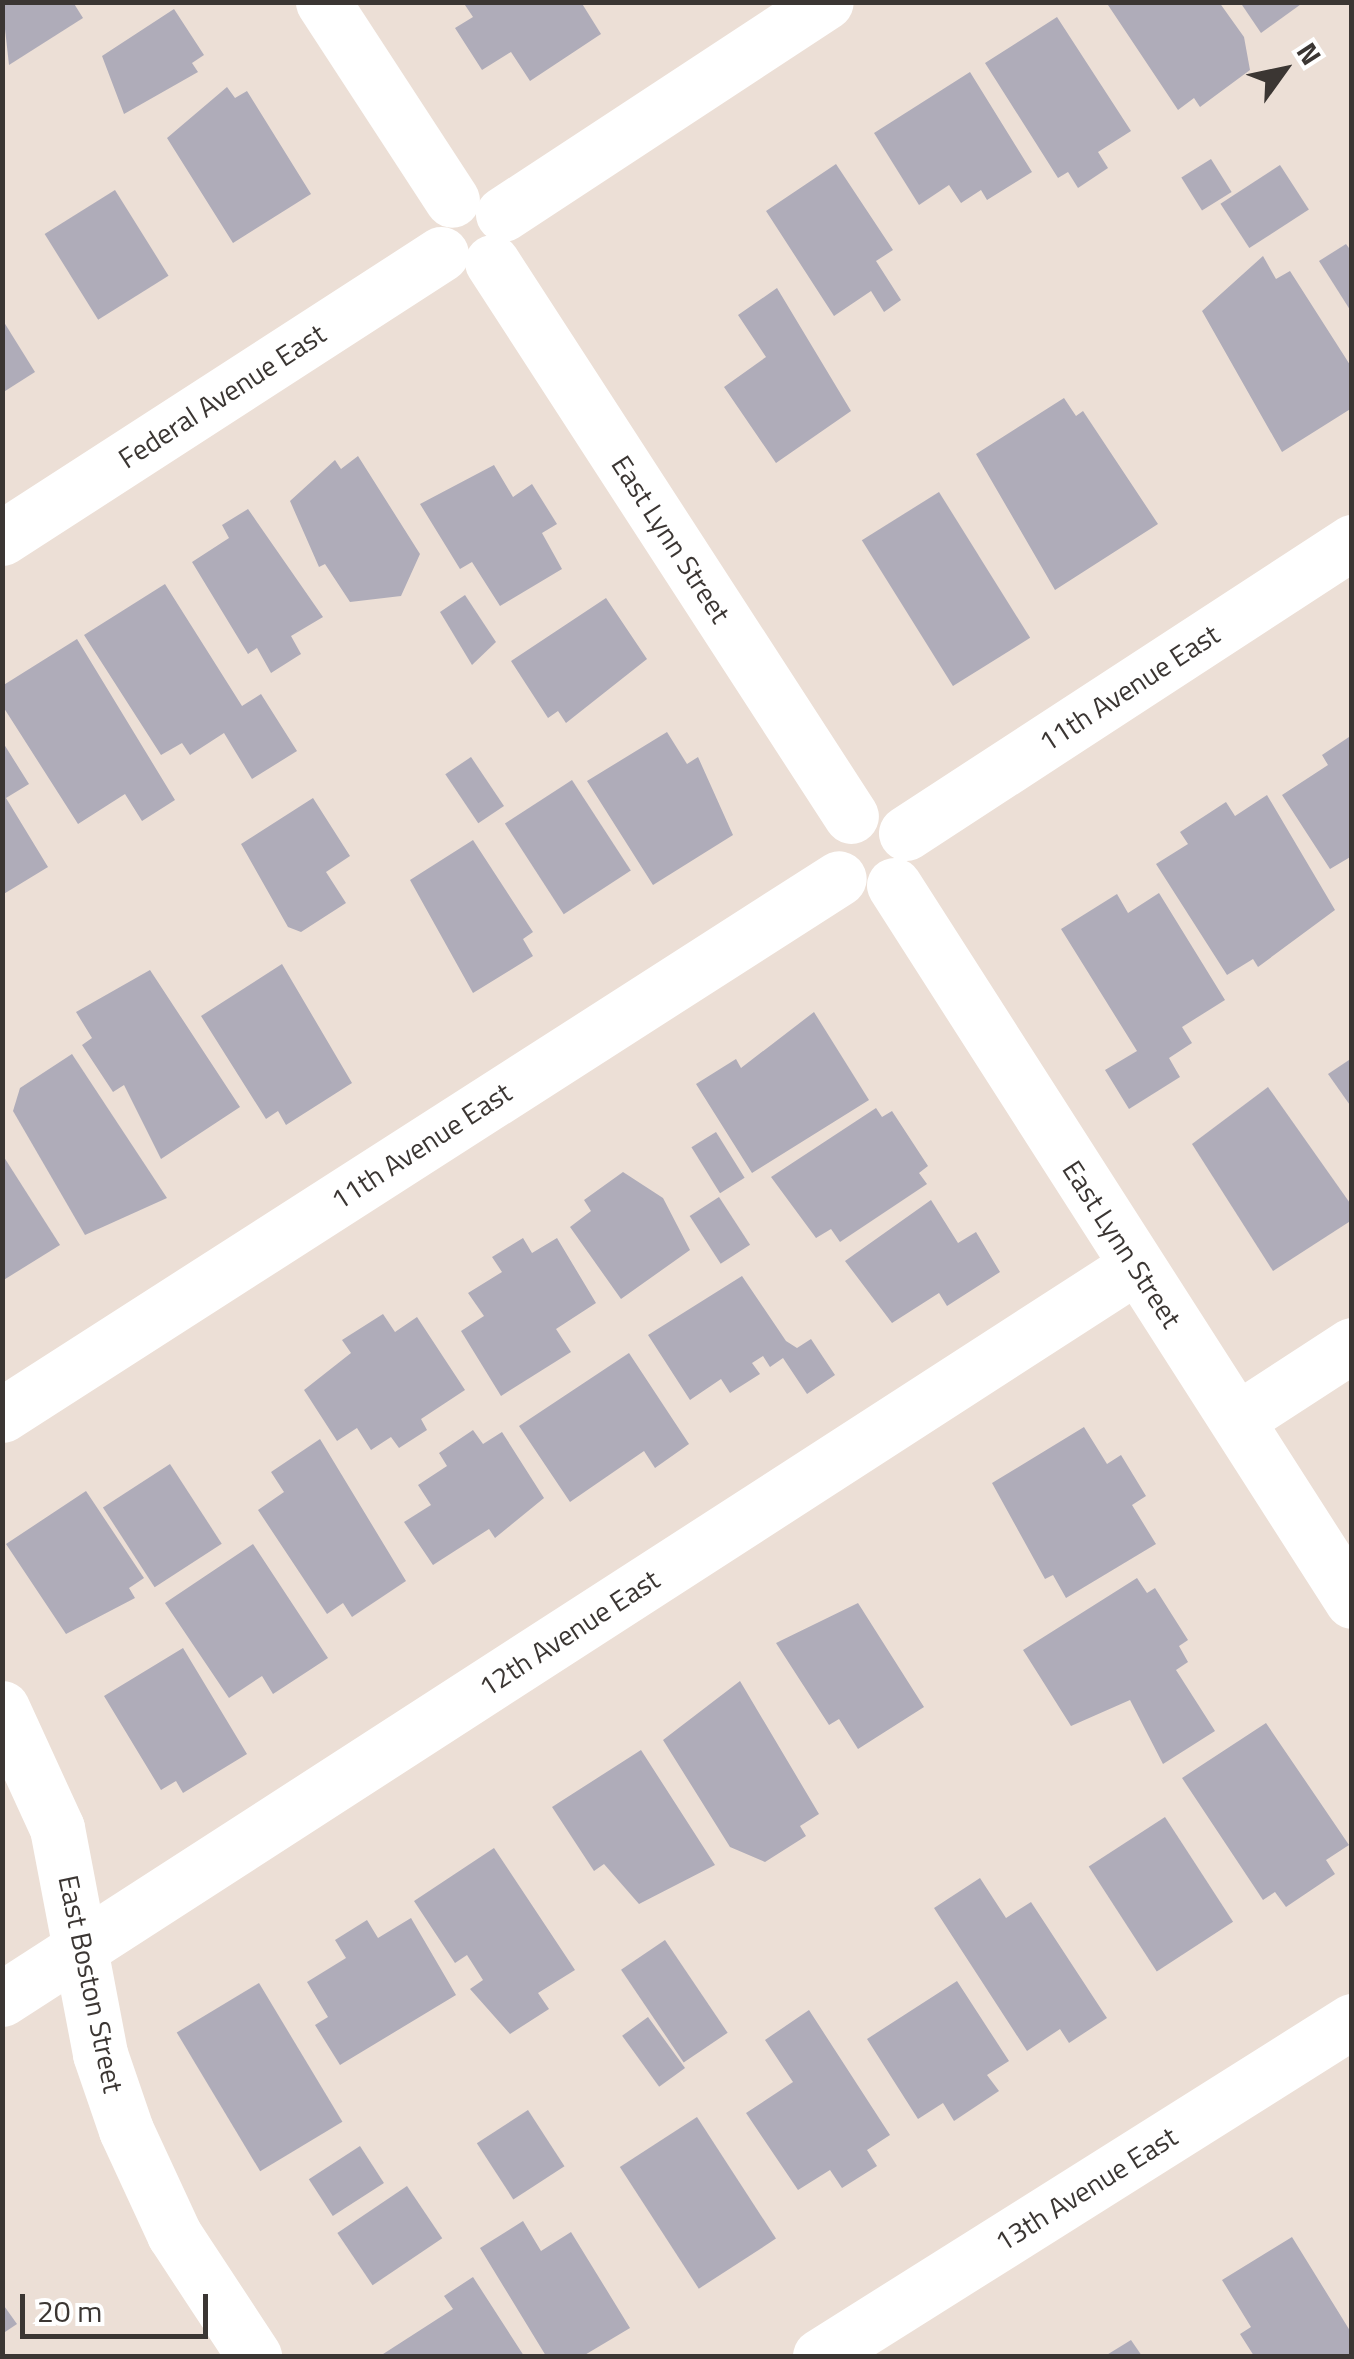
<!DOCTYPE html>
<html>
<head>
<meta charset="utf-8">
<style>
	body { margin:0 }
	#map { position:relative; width:1354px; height:2359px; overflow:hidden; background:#ecdfd6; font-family:"Titillium Web",sans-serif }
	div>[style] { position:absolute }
	.building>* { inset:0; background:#afacb9; transform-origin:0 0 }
	.street>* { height:55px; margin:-27.5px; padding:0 27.5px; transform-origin:27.5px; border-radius:27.5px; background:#fff }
	.secondary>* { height:55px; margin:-27.5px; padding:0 27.5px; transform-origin:27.5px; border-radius:27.5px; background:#fff }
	span { translate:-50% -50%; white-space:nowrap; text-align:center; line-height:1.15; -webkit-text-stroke:9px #fff; paint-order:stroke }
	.street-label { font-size:28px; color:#3b3633 }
	.frame { position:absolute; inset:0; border:5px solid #3b3633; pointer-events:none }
	.north { position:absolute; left:1234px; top:20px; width:100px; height:100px; -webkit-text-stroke:8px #fff; paint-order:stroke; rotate:57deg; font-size:28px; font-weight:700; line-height:40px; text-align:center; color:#3b3633 }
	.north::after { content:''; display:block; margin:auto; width:35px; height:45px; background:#3b3633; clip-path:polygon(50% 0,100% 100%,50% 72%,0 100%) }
	.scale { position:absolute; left:20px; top:2294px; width:188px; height:45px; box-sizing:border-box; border:5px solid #3b3633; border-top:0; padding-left:12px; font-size:30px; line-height:35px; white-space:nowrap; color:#3b3633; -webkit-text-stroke:8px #fff; paint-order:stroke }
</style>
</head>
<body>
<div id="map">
	<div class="building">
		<i style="clip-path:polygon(2px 2px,73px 2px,83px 18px,9px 65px)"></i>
		<i style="clip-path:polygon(463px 2px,581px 2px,601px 34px,530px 81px,511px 52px,482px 70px,455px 28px,473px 17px)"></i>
		<i style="clip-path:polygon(1106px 2px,1219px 2px,1244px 37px,1250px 70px,1200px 107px,1194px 98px,1178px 110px)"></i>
		<i style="clip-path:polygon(1240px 2px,1304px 2px,1261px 33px)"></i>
		<i style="clip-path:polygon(174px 9px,204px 55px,192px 63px,198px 72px,124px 114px,102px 56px)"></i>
		<i style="clip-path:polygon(1057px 17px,1131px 131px,1098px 152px,1108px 168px,1078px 188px,1068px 172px,1058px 178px,985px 63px)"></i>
		<i style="clip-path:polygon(970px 72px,1032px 172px,987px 200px,981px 190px,961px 203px,949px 185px,919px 205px,874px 133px)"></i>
		<i style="clip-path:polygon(227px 87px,235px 98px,247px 91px,311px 194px,233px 243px,167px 138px)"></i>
		<i style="left:1211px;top:159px;width:39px;height:35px;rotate:58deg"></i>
		<i style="clip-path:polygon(836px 164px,893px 250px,876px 261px,901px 300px,884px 312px,871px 291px,834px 316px,766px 211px)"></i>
		<i style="left:1280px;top:165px;width:53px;height:71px;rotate:57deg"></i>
		<i style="left:115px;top:190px;width:101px;height:83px;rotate:58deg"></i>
		<i style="clip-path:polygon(1346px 244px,1352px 252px,1352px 313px,1319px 261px)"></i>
		<i style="clip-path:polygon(1263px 256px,1276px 279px,1290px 271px,1352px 368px,1352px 408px,1282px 452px,1202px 311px)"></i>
		<i style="clip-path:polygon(777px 288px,851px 411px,776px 463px,724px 387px,766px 357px,738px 315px)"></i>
		<i style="clip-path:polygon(2px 319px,35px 372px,2px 393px)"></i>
		<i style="clip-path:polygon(1064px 398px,1076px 416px,1083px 411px,1158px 524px,1055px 590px,976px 454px)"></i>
		<i style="clip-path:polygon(358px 456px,420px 554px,401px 596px,350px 602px,325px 564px,319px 567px,290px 501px,335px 460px,341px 469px)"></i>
		<i style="clip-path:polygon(494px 465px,513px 497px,532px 484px,557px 524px,542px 533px,562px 569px,500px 606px,472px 562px,460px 569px,420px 504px)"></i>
		<i style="left:939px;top:492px;width:172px;height:91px;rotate:58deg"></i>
		<i style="clip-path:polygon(248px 509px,323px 617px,291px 636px,301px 654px,271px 673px,257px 648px,248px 654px,192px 562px,229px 538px,222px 525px)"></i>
		<i style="clip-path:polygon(165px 584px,242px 706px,261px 694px,297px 751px,252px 779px,224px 733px,190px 755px,182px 743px,161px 755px,84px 635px)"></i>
		<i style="clip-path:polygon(465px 595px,496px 642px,472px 665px,440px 612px)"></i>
		<i style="clip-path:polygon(606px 598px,647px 659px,566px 723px,558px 711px,548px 718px,511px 661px)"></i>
		<i style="clip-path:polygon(77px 639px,175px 800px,142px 821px,125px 794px,78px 824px,2px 705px,2px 686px)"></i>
		<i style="clip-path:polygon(667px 732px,687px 764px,698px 757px,733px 835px,653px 885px,587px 781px)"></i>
		<i style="clip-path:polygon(1352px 735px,1352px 856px,1330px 869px,1282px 795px,1328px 765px,1322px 755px)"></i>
		<i style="clip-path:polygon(2px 741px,29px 784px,6px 798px,48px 867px,2px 895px)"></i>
		<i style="left:471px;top:757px;width:59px;height:31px;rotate:56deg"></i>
		<i style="left:572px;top:780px;width:108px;height:80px;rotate:57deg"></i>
		<i style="clip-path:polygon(1267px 795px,1335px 910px,1258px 967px,1253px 959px,1227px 975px,1156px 864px,1188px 844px,1180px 832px,1226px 802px,1235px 816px)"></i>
		<i style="clip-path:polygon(313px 798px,350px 856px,326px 872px,346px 903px,301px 932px,288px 927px,241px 844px)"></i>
		<i style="clip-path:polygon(473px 840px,533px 932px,523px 939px,533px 956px,473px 993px,410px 880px)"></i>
		<i style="clip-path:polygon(1159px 893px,1225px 1000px,1182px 1027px,1192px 1043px,1169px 1058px,1180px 1077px,1129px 1109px,1105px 1070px,1137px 1051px,1061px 929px,1117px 894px,1128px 913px)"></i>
		<i style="clip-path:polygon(282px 964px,352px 1083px,286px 1125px,278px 1111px,266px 1119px,201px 1016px)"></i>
		<i style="clip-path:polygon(150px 970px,240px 1107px,161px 1159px,124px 1085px,113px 1092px,82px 1045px,92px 1038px,76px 1012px)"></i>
		<i style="clip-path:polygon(814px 1012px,869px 1100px,752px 1173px,696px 1084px,736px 1059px,741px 1068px)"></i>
		<i style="clip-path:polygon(72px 1054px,167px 1198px,85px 1235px,13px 1111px,20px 1088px)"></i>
		<i style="clip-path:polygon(1352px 1058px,1352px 1108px,1328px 1074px)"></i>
		<i style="clip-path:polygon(1268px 1087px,1352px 1206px,1352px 1220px,1273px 1271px,1192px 1144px)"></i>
		<i style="clip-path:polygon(876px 1108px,882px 1117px,892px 1111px,928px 1166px,919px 1173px,927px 1184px,840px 1242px,831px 1229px,816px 1238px,771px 1177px)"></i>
		<i style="left:716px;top:1132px;width:54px;height:29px;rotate:58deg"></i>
		<i style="clip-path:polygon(2px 1154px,60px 1245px,2px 1281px)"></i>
		<i style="clip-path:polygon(623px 1172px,663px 1198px,690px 1250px,621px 1299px,570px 1227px,591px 1211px,584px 1200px)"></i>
		<i style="left:719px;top:1197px;width:57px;height:35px;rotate:57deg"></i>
		<i style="clip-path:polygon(931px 1200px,958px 1243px,976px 1232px,1000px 1272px,947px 1306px,939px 1293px,892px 1323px,845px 1261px)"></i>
		<i style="clip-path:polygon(523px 1238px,532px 1253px,557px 1238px,596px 1303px,556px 1329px,571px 1352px,501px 1396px,461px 1331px,484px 1316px,468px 1293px,502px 1272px,492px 1257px)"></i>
		<i style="clip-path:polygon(742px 1276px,786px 1341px,797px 1348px,811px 1339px,835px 1375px,807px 1394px,783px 1358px,770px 1367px,763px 1356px,752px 1363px,760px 1374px,730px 1393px,721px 1379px,690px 1400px,648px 1335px)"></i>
		<i style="clip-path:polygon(383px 1314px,395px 1332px,417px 1317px,465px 1390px,421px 1419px,427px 1430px,399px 1448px,391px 1437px,371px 1450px,357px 1428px,337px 1441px,304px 1390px,351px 1353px,342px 1340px)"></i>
		<i style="clip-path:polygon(629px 1353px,689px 1444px,655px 1468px,644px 1451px,570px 1502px,519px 1426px)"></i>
		<i style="clip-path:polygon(1084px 1427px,1107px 1464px,1121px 1455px,1146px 1496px,1132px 1505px,1156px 1544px,1066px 1598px,1053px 1575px,1045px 1579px,992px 1483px)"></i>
		<i style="clip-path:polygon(473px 1430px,483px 1444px,502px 1432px,544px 1498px,495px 1538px,489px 1529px,433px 1565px,404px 1522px,431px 1505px,418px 1485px,447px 1466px,439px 1453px)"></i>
		<i style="clip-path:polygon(320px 1439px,406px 1581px,352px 1617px,343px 1603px,327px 1614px,258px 1510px,284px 1492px,271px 1472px)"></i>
		<i style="left:170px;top:1464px;width:95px;height:80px;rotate:57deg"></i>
		<i style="clip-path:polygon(86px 1491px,144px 1578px,129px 1588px,135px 1598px,66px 1634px,6px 1544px)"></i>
		<i style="clip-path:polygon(253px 1544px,328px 1658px,273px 1694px,262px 1676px,229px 1698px,165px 1603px)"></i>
		<i style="clip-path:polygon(1137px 1578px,1147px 1593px,1155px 1588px,1188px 1640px,1179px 1646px,1188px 1662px,1176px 1670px,1215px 1731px,1163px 1764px,1130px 1700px,1071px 1726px,1023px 1650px)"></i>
		<i style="clip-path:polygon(858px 1603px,924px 1707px,858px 1749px,839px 1719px,829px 1725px,776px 1643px)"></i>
		<i style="clip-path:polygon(183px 1648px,247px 1754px,183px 1793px,176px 1781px,161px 1790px,104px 1696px)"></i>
		<i style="clip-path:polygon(740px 1681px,819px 1814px,800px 1826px,806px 1836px,765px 1862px,730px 1847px,663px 1740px)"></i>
		<i style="clip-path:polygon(1266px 1723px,1349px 1845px,1326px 1860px,1335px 1874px,1286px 1907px,1275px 1892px,1263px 1900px,1182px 1778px)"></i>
		<i style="clip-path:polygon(641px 1750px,715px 1865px,639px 1904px,604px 1864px,594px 1871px,552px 1807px)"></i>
		<i style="left:1165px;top:1817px;width:125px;height:91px;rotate:57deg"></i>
		<i style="clip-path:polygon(494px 1848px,575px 1970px,538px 1993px,549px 2009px,510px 2034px,470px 1989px,483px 1980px,467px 1955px,455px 1963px,414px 1901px)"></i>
		<i style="clip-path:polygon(980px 1878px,1006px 1918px,1031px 1902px,1107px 2018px,1069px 2043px,1060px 2029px,1027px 2051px,934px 1908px)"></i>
		<i style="clip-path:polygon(411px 1918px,456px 1995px,340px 2065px,315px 2025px,328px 2017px,307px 1982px,346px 1958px,335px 1940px,367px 1920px,378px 1938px)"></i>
		<i style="left:665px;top:1940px;width:112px;height:53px;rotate:56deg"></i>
		<i style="clip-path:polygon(957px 1981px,1009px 2061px,987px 2075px,999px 2091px,954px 2121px,943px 2103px,918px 2119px,867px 2039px)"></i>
		<i style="left:259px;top:1983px;width:162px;height:96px;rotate:59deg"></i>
		<i style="clip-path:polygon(809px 2010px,890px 2135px,867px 2150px,877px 2166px,842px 2188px,830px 2170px,798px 2190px,746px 2113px,793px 2082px,765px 2040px)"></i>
		<i style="left:648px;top:2017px;width:63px;height:32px;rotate:54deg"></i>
		<i style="left:528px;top:2110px;width:67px;height:61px;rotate:57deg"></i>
		<i style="left:697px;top:2117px;width:145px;height:92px;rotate:57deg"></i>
		<i style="left:360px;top:2146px;width:44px;height:61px;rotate:57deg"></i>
		<i style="left:407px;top:2186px;width:63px;height:84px;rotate:56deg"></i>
		<i style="clip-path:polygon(523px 2221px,541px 2251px,571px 2232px,630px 2328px,583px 2356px,546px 2356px,480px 2248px)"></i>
		<i style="clip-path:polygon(1292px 2237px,1352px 2334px,1352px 2356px,1254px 2356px,1240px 2334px,1251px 2327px,1222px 2280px)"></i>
		<i style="clip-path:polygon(473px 2277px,524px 2356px,380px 2356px,453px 2309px,444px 2296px)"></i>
		<i style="clip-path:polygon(2px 2303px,17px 2324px,2px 2334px)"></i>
		<i style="clip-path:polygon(1131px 2340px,1142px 2356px,1105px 2356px)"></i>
	</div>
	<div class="street">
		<i style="left:323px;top:2px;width:236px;rotate:56.9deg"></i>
		<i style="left:503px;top:214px;width:386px;rotate:-33.3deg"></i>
		<i style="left:492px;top:262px;width:660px;rotate:57.06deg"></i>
		<i style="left:2px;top:538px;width:523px;rotate:-32.9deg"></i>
		<i style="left:906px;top:833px;width:533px;rotate:-33.12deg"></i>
		<i style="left:894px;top:885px;width:850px;rotate:57.39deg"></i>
		<i style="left:2px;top:1415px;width:994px;rotate:-32.68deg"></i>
		<i style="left:1238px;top:1419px;width:136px;rotate:-33deg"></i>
		<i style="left:2px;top:1999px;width:1349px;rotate:-32.87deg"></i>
		<i style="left:820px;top:2356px;width:629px;rotate:-32.2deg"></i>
	</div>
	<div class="secondary">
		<i style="left:2px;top:1708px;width:132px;rotate:65.4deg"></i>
		<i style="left:57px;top:1828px;width:230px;rotate:79.2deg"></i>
		<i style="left:100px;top:2054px;width:80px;rotate:71.1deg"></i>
		<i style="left:126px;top:2130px;width:115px;rotate:65.2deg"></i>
		<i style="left:174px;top:2234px;width:146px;rotate:56.7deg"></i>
	</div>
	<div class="street-label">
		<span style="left:222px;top:396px;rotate:-33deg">Federal Avenue East</span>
		<span style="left:671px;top:539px;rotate:57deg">East Lynn Street</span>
		<span style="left:1129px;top:688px;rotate:-33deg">11th Avenue East</span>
		<span style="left:421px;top:1146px;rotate:-33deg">11th Avenue East</span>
		<span style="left:1122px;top:1244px;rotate:57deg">East Lynn Street</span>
		<span style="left:569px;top:1633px;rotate:-33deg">12th Avenue East</span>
		<span style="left:91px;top:1984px;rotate:78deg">East Boston Street</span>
		<span style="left:1086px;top:2189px;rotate:-32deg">13th Avenue East</span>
	</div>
	<div class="frame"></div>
	<div class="north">N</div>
	<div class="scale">20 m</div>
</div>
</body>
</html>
